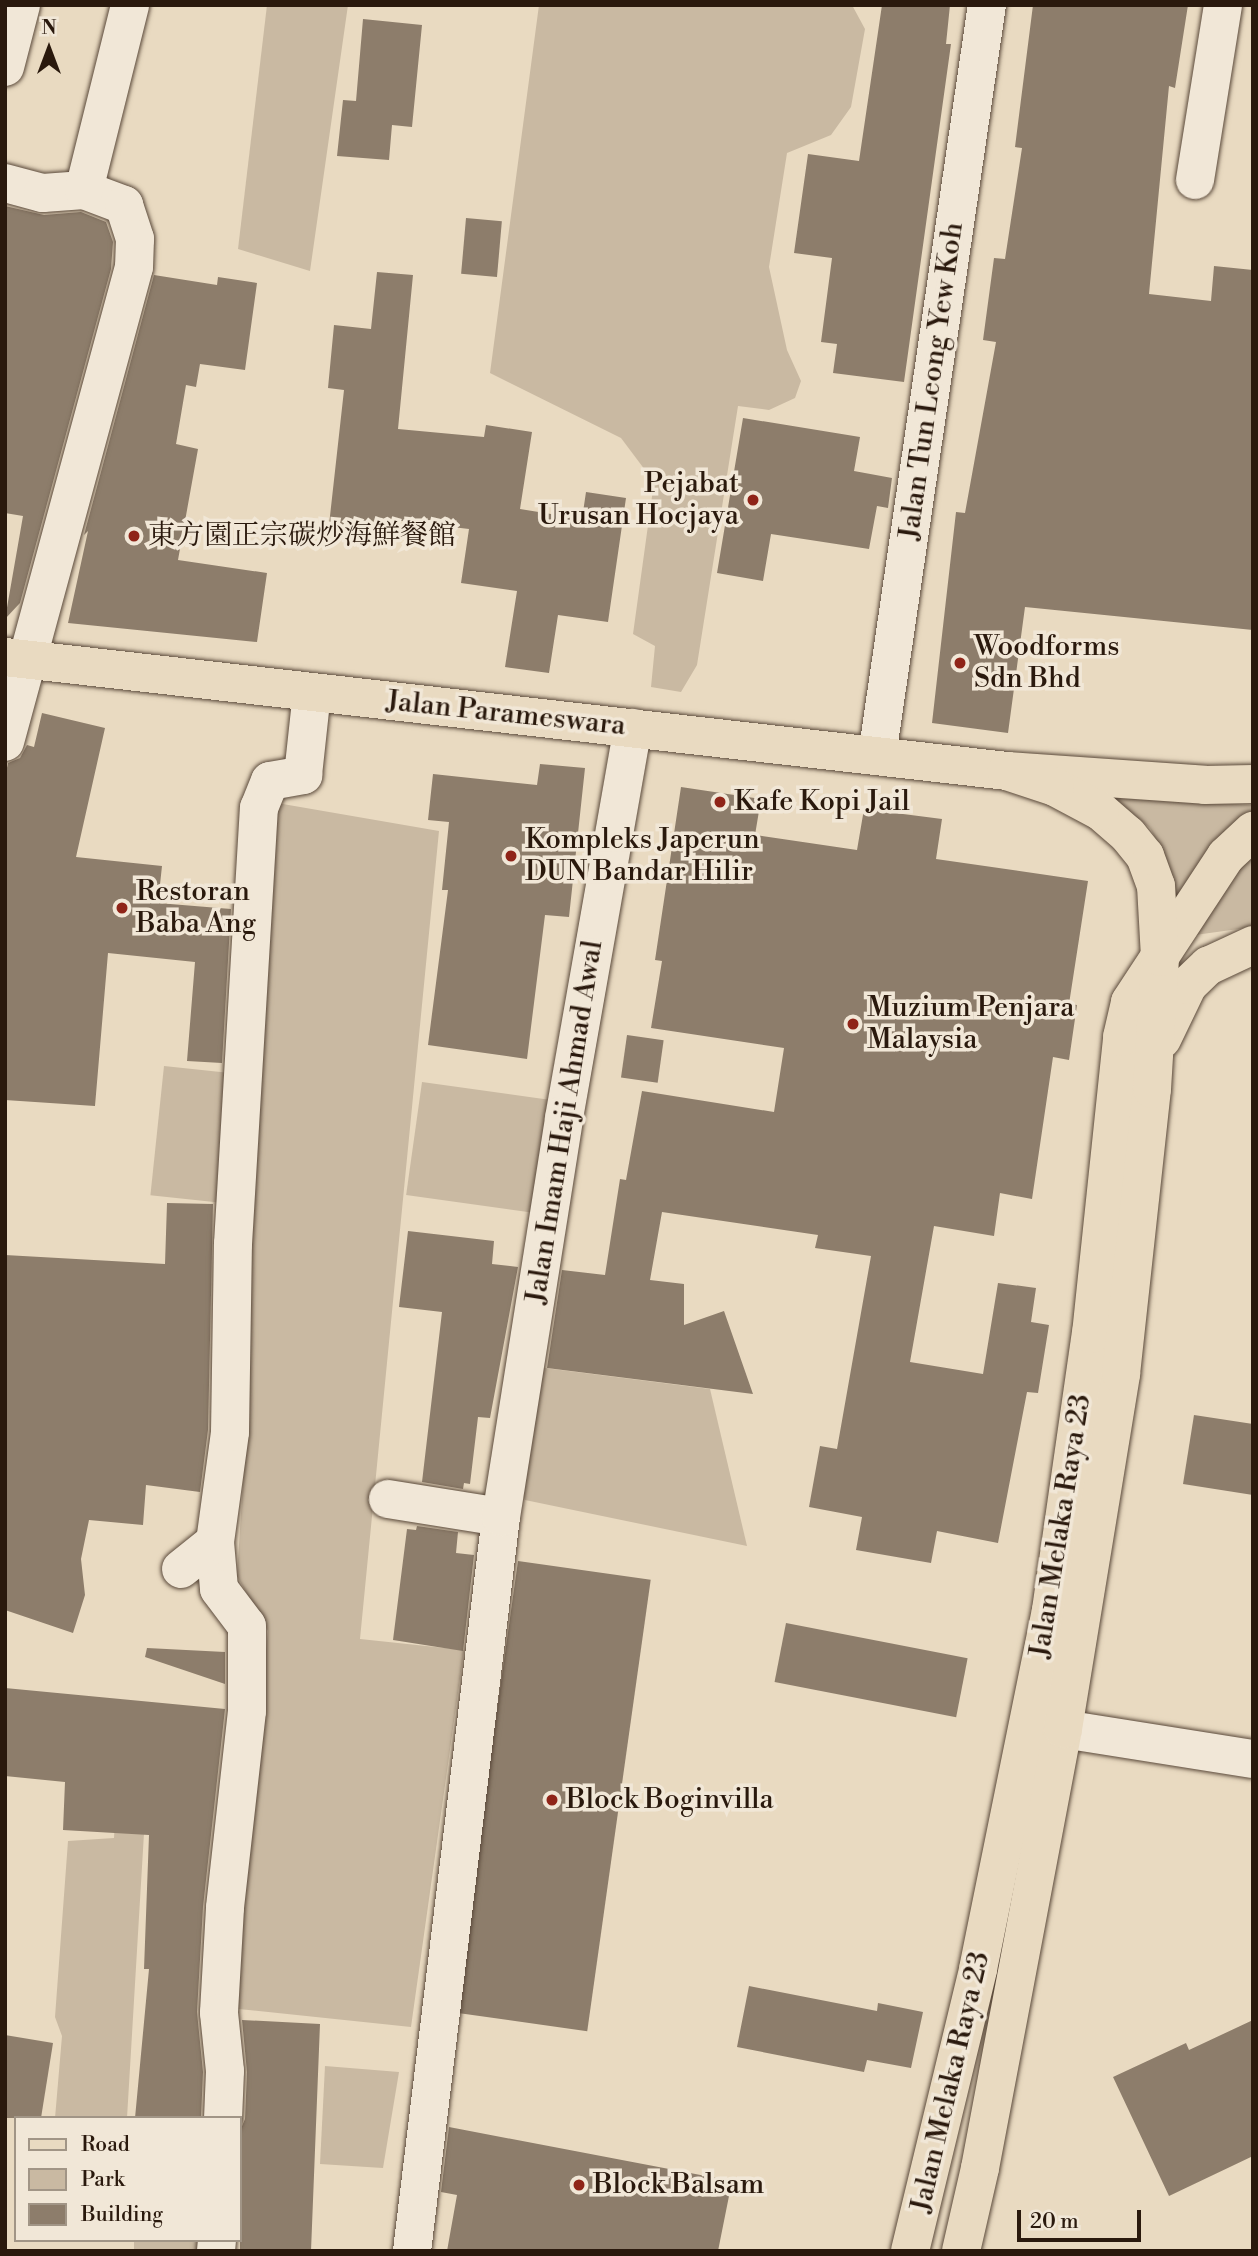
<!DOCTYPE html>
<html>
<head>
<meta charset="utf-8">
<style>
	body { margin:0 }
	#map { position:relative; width:1258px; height:2256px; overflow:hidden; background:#e9dac1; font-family:"Libre Bodoni","Noto Serif SC",serif }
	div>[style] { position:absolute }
	.green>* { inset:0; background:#c9b9a2; transform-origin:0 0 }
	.building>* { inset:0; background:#8d7d6b; transform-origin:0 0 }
	.roads { filter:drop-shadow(0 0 2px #5a493a) drop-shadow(0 0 2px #5a493a) }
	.minor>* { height:38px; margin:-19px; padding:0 19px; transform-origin:19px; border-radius:19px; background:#f1e7d7 }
	.major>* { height:38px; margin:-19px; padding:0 19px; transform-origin:19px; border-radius:19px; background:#e9dac1 }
	.dots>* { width:19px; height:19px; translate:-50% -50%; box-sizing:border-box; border:4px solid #f1e7d7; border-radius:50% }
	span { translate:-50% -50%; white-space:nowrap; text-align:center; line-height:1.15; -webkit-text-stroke:7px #f1e7d7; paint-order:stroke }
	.street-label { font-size:28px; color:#2a190d }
	.poi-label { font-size:28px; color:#2a190d }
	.right { translate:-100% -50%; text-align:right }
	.left { translate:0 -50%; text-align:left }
	.frame { position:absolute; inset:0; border:7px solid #2a190d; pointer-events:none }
	.legend { position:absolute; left:14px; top:2116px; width:228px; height:126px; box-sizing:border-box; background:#f1e7d7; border:2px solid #a19586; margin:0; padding:9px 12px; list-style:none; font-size:21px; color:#2a190d }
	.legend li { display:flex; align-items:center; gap:14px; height:35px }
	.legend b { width:35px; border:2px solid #a19586 }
	.north { position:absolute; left:14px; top:14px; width:70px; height:70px; -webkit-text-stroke:5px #f1e7d7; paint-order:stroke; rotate:0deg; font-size:19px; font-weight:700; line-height:28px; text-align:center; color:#2a190d }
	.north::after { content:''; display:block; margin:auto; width:24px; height:32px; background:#2a190d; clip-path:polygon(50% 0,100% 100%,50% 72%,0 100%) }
	.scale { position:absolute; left:1017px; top:2210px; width:124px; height:32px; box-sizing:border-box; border:4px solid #2a190d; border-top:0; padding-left:9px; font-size:21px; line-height:24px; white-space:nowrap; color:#2a190d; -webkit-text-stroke:5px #f1e7d7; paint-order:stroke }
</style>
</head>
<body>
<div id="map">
	<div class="green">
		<i style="clip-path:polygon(267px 5px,348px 5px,310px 271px,238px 249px)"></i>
		<i style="clip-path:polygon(539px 5px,852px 5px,865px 29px,851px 107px,831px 135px,787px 153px,769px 267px,787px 350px,801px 381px,795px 398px,769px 410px,738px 406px,697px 665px,681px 692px,651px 687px,655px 646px,633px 634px,654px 482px,621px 438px,490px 373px)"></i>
		<i style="clip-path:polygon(1113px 798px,1253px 805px,1253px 811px,1175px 904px,1162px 851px,1150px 828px)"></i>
		<i style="clip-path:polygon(277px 803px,439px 831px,360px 1639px,464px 1650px,411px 2027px,229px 2008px,268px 1631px,237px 1576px,248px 1405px,246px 1321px)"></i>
		<i style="clip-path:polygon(1253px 850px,1253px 927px,1195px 935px)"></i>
		<i style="left:164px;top:1066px;width:71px;height:130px;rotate:6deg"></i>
		<i style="left:422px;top:1082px;width:130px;height:114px;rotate:8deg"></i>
		<i style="clip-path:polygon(537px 1367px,710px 1389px,747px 1546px,525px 1500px,520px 1490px)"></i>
		<i style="clip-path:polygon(117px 1777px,147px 1783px,127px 2118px,55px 2118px,62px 2036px,55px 2017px,68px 1841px,114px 1838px)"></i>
		<i style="clip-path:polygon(325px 2066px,399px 2072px,383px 2168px,320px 2164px)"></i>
		<i style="left:134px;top:2240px;width:72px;height:11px"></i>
	</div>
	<div class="building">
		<i style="clip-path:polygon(882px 5px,950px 5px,946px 44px,951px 44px,904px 382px,833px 373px,837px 344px,821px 342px,832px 258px,794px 253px,808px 154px,859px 161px)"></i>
		<i style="clip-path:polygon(1033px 5px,1188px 5px,1175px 88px,1169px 86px,1149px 294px,1211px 301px,1214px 266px,1253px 270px,1253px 630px,1025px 607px,1008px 733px,932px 723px,956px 512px,965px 513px,996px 342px,983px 340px,994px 258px,1005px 259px,1022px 148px,1015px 147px)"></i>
		<i style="clip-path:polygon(363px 19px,422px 25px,412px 127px,392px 125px,389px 160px,337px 156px,343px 100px,356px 101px)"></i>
		<i style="clip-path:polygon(5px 206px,44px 215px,81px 212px,106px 222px,113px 242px,111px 269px,20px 603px,5px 619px,23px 516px,5px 513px)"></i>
		<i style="left:466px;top:218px;width:36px;height:56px;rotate:5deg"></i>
		<i style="clip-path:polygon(377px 272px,413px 275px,398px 429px,484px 437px,486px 425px,532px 432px,520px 509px,582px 519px,586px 492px,626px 498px,608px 622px,558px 615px,549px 673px,505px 667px,517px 591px,461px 583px,469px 529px,376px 518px,375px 530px,329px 525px,344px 390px,328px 388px,334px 325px,371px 329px)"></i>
		<i style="clip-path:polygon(154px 275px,217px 285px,218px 277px,257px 283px,245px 370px,200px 364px,196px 387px,186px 385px,176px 444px,198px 449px,178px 560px,267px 573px,257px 642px,68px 623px,88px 531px,84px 535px)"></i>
		<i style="clip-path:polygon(743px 418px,860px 437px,854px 471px,892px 478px,888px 508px,877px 506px,869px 549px,771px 534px,763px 581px,717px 573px)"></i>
		<i style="clip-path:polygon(42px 713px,105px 728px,76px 857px,162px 866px,158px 903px,231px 909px,222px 1063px,187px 1061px,195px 962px,108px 953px,95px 1106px,5px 1100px,5px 777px,8px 763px,20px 758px,27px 745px,34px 747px)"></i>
		<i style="clip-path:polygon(540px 764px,585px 768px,569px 917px,545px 915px,527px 1059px,428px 1045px,448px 890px,442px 890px,449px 822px,428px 820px,433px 774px,537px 785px)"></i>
		<i style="clip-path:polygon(681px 787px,761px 799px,755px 835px,857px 850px,864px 809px,942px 819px,936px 859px,1088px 881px,1069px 1004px,1077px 1005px,1069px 1060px,1053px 1057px,1032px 1199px,1000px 1193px,994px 1236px,934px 1226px,910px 1362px,983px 1374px,998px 1283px,1036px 1288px,1031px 1322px,1049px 1325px,1038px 1393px,1027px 1392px,998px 1543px,937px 1531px,931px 1563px,856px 1550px,862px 1517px,809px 1507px,820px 1446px,837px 1449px,871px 1256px,815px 1248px,818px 1235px,662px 1212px,650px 1280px,684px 1284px,684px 1325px,724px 1311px,753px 1394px,547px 1368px,562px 1270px,605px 1275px,620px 1179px,626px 1180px,642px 1091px,774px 1112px,784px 1048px,651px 1028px,662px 961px,655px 960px)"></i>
		<i style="left:627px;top:1035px;width:37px;height:43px;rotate:8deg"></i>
		<i style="clip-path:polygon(167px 1203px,213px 1204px,208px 1430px,200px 1492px,146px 1485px,143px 1525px,89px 1520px,81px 1559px,85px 1595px,73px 1633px,5px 1610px,5px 1255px,165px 1264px)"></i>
		<i style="clip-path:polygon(408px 1231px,494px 1241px,492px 1264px,518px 1267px,490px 1418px,478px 1417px,470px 1484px,464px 1483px,463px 1489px,422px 1482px,442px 1312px,399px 1307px)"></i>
		<i style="clip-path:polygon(1194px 1415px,1253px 1424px,1253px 1495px,1183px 1484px)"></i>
		<i style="clip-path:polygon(417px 1526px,458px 1532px,456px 1553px,474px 1555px,463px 1651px,393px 1640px,407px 1529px,416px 1530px)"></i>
		<i style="left:518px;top:1561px;width:134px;height:456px;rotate:8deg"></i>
		<i style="left:786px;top:1623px;width:185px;height:60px;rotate:11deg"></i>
		<i style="clip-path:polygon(147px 1648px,225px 1652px,225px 1684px,145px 1657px)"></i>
		<i style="clip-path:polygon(5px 1688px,225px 1709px,203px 1907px,197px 2012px,203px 2072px,201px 2118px,135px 2118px,149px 1969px,144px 1969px,149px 1835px,63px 1830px,65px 1782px,5px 1776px)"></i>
		<i style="clip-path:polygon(749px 1986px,877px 2011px,878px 2003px,923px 2012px,911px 2068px,867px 2060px,864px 2072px,737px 2047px)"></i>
		<i style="clip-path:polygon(242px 2020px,320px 2024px,311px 2251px,240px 2251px,240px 2131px,245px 2119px,247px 2072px)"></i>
		<i style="clip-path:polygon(1253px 2020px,1253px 2156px,1169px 2196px,1113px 2077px,1186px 2043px,1189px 2050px)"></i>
		<i style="clip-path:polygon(5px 2035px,53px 2043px,41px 2118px,5px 2118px)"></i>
		<i style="clip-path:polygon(449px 2127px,732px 2181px,718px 2251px,447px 2251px,457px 2195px,441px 2192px)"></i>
	</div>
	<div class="roads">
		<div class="minor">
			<i style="left:5px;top:67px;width:64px;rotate:-75.5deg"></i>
			<i style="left:1195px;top:180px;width:177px;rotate:-80.9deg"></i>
			<i style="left:5px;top:183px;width:39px;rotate:15deg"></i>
			<i style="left:43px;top:193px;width:41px;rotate:-4.2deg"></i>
			<i style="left:84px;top:190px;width:43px;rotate:20.6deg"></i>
			<i style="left:124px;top:205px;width:36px;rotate:72deg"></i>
			<i style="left:135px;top:239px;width:28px;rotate:92deg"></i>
			<i style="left:134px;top:267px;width:492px;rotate:105.2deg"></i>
			<i style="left:84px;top:190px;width:191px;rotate:-76deg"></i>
			<i style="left:877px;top:756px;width:759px;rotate:-81.67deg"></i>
			<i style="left:388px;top:1499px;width:114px;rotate:9.1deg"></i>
			<i style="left:215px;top:1542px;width:47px;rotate:85.1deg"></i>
			<i style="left:219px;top:1589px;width:46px;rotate:52.9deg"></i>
			<i style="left:247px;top:1626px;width:85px;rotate:90deg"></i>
			<i style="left:247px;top:1711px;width:198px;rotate:96.4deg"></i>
			<i style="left:225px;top:1908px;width:105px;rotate:93.3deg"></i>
			<i style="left:219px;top:2013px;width:58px;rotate:84.1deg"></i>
			<i style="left:225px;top:2071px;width:47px;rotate:92.4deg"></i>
			<i style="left:181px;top:1569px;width:43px;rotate:-38.5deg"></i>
			<i style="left:215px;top:1542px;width:111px;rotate:-82.2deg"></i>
			<i style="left:230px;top:1432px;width:188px;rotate:-89.1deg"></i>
			<i style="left:233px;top:1244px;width:437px;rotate:-86.6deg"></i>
			<i style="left:259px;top:808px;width:29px;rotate:-68deg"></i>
			<i style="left:270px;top:781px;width:34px;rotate:-10deg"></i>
			<i style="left:303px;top:775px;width:83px;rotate:-83.8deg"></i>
			<i style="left:1063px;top:1729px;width:192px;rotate:9deg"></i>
			<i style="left:216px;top:2251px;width:11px;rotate:-85deg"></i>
			<i style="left:412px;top:2251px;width:739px;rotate:-83.09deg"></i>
			<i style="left:501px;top:1517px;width:404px;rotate:-81deg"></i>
			<i style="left:564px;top:1118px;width:396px;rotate:-80deg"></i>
		</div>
		<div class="major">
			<i style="left:5px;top:657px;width:1008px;rotate:6.49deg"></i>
			<i style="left:1007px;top:771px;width:198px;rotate:4deg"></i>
			<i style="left:1205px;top:785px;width:48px;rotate:-1.2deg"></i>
			<i style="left:1162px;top:1039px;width:60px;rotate:-64.3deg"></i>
			<i style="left:1188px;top:985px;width:28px;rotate:-44deg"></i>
			<i style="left:1208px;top:966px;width:50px;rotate:-25deg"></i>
			<i style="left:910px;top:2251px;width:290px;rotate:-76.4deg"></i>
			<i style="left:978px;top:1969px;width:366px;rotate:-78.5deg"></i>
			<i style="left:1051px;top:1610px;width:279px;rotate:-81.8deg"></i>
			<i style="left:1091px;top:1334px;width:299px;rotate:-84deg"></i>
			<i style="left:1122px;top:1037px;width:36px;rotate:-77deg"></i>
			<i style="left:1130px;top:1002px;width:175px;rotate:-56.7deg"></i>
			<i style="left:1226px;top:856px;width:37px;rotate:-43deg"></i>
			<i style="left:961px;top:2251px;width:85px;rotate:-77.1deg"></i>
			<i style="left:980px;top:2168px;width:447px;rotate:-79.3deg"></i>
			<i style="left:1063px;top:1729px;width:360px;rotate:-80.7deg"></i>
			<i style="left:1121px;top:1374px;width:287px;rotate:-83.8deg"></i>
			<i style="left:1152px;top:1089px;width:132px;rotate:-86.5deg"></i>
			<i style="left:1160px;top:957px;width:71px;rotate:-93.2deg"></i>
			<i style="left:1156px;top:886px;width:32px;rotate:-110deg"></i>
			<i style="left:1145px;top:856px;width:27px;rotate:-129deg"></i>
			<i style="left:1128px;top:835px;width:37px;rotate:-139deg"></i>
			<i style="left:1100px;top:811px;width:51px;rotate:-151.9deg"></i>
			<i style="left:1055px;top:787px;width:51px;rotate:-161.6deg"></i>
		</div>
	</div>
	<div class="dots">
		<i style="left:753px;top:500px;background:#8f2418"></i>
		<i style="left:134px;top:536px;background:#8f2418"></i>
		<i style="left:960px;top:663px;background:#8f2418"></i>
		<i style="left:720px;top:802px;background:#8f2418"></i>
		<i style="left:511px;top:856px;background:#8f2418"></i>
		<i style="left:122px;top:908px;background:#8f2418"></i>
		<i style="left:853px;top:1024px;background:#8f2418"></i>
		<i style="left:552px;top:1800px;background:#8f2418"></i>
		<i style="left:579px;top:2185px;background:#8f2418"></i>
	</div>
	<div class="street-label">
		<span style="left:932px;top:381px;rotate:-82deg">Jalan Tun Leong Yew Koh</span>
		<span style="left:506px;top:714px;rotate:6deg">Jalan Parameswara</span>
		<span style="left:565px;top:1122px;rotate:-81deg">Jalan Imam Haji Ahmad Awal</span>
		<span style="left:1061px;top:1526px;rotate:-81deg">Jalan Melaka Raya 23</span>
		<span style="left:951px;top:2082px;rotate:-77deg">Jalan Melaka Raya 23</span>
	</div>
	<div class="poi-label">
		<span class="right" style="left:739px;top:500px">Pejabat<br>Urusan Hocjaya</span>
		<span class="left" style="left:148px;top:536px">東方園正宗碳炒海鮮餐館</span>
		<span class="left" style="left:974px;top:663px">Woodforms<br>Sdn Bhd</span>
		<span class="left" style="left:734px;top:802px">Kafe Kopi Jail</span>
		<span class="left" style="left:525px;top:856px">Kompleks Japerun<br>DUN Bandar Hilir</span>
		<span class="left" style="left:136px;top:908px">Restoran<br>Baba Ang</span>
		<span class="left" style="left:867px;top:1024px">Muzium Penjara<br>Malaysia</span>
		<span class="left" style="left:566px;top:1800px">Block Boginvilla</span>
		<span class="left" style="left:593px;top:2185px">Block Balsam</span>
	</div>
	<div class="frame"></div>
	<ul class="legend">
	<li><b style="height:9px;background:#e9dac1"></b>Road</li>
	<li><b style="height:19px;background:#c9b9a2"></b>Park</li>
	<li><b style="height:19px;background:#8d7d6b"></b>Building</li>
	</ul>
	<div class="north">N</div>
	<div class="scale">20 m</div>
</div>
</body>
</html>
